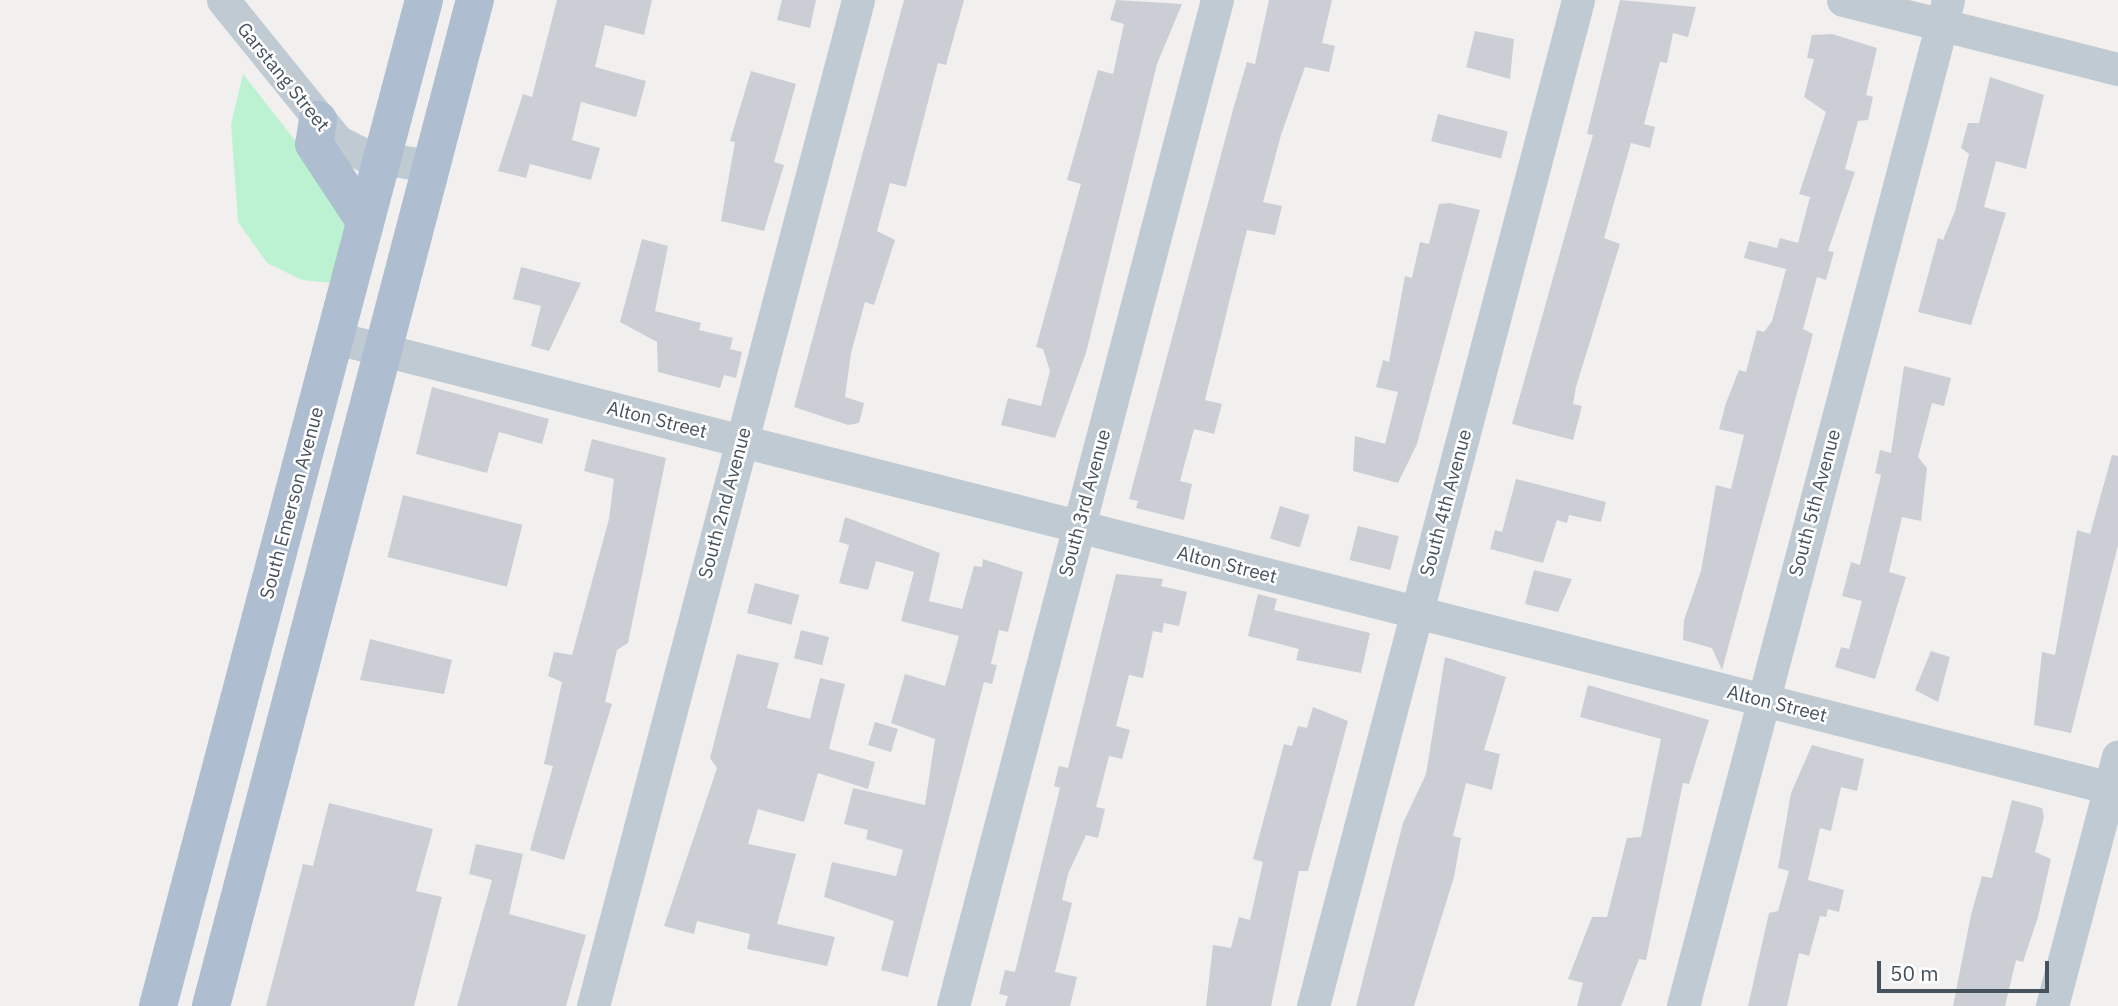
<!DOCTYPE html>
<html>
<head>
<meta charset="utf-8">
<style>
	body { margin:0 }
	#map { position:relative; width:2118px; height:1006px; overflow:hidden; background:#f2f0ef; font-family:"IBM Plex Sans",sans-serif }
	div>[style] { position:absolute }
	.green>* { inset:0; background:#bcf2d2 }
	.building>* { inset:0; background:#cbced5; transform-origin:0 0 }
	.minor>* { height:33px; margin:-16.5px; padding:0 16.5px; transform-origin:16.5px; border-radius:16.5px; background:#bfcad2 }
	.major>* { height:38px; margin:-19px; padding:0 19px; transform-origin:19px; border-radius:19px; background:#aebed0 }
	span { translate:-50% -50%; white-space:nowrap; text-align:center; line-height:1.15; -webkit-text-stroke:5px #fff; paint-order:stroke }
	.street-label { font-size:19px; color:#46525e }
	.scale { position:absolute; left:1877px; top:961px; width:172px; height:32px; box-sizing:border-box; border:4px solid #46525e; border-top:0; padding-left:9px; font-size:21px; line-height:24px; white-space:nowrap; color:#46525e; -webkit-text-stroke:5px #fff; paint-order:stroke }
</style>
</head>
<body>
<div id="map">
	<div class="green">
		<i style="clip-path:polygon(243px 74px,351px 212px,332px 283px,302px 280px,267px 263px,238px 222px,231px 124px)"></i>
	</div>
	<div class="building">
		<i style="clip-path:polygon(557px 0,652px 0,644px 35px,605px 25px,595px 67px,646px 81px,636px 117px,581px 102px,572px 140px,600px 148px,591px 180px,530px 164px,526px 178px,498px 171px,523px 94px,532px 97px)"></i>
		<i style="clip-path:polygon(782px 0,816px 0,810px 28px,777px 20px)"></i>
		<i style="clip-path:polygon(904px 0,964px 0,946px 65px,938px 63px,906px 187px,890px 183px,877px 231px,895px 240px,874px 305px,865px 302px,851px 353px,845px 397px,864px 403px,859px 423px,848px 425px,794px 407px)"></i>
		<i style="clip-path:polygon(1116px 0,1182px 4px,1157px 64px,1086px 353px,1055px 438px,1001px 425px,1008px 398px,1041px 406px,1050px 371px,1043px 349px,1036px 347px,1081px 184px,1067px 180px,1075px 152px,1098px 70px,1113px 74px,1124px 24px,1110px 20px)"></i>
		<i style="clip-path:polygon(1269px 0,1332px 0,1322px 43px,1335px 46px,1329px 72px,1305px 67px,1281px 135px,1263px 202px,1282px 206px,1275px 235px,1247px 230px,1205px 400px,1222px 404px,1214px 434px,1194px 429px,1180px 481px,1192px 484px,1184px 520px,1136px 508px,1138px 501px,1129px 499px,1234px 106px,1247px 62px,1255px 64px)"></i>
		<i style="clip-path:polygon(1620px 0,1696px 7px,1688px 37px,1673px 33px,1667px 63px,1660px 62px,1644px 124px,1655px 127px,1650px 148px,1631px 143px,1604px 238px,1620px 244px,1576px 387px,1573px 404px,1582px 406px,1573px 440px,1512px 424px,1593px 135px,1587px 134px)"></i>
		<i style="clip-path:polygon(1475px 31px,1514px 39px,1510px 79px,1466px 67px)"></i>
		<i style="clip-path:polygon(1832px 34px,1877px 48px,1866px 95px,1873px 97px,1868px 120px,1858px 121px,1845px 169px,1855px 172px,1828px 251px,1834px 252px,1826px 280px,1817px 277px,1803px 329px,1813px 334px,1722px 670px,1712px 648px,1683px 640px,1684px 620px,1701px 571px,1716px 485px,1731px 489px,1744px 435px,1719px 429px,1726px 403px,1739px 370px,1746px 372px,1757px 330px,1764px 332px,1772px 321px,1786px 269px,1744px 258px,1749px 241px,1777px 248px,1780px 238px,1798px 243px,1810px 197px,1799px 194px,1826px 112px,1804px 97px,1814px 59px,1807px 58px,1812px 35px)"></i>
		<i style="clip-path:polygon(751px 71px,796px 84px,774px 162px,784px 165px,764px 231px,721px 221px,735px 142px,730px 141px)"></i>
		<i style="clip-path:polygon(1990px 77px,2044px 95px,2026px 169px,1996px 161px,1984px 207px,2006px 213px,1971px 325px,1918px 312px,1938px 238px,1943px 240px,1955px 211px,1969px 154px,1961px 148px,1968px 123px,1979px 123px)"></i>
		<i style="left:1438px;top:114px;width:72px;height:28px;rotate:14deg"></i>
		<i style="clip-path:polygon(1450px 203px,1480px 210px,1417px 444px,1398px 483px,1353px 471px,1355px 436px,1385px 444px,1398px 392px,1376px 387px,1383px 360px,1389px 362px,1405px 276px,1412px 278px,1420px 242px,1429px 244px,1439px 204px)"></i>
		<i style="clip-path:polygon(642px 239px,668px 246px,655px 311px,701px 323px,699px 330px,733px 338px,730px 349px,742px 352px,736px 378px,724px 375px,720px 388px,658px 372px,657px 342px,620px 322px)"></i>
		<i style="clip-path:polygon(521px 267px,581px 283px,549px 351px,531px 346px,541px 306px,513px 299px)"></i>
		<i style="clip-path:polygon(1904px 366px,1951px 378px,1944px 406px,1932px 403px,1918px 457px,1927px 468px,1921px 521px,1902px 517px,1889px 572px,1906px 577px,1875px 679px,1835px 667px,1841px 647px,1849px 649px,1862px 601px,1842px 596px,1851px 562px,1860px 565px,1881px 475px,1875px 473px,1880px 450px,1891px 453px)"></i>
		<i style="clip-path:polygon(432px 387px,549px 419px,542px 444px,499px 432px,487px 473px,416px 454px)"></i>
		<i style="clip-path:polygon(592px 439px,666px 458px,628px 643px,617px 650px,605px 702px,612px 704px,564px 860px,530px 850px,553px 766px,544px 764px,562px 682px,548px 676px,554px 652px,572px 655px,609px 519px,614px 479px,584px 471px)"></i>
		<i style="clip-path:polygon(2112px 455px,2118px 456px,2118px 545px,2071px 733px,2034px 725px,2042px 652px,2055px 655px,2077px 530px,2090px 534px)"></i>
		<i style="clip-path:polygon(1516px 479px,1606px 502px,1601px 522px,1569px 515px,1567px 523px,1557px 520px,1543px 563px,1490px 549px,1495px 530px,1502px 532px)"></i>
		<i style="left:403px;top:495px;width:123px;height:64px;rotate:14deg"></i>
		<i style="left:1280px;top:506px;width:31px;height:34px;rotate:17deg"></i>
		<i style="clip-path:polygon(845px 517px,940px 553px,929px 601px,962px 609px,974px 566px,982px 567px,983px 559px,1023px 572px,1008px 632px,999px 630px,991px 664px,997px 665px,992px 684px,984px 682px,908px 977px,881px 970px,894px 921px,824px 897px,832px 862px,896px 876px,903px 850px,866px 839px,868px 830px,844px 824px,853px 788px,925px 805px,935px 739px,891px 723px,905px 674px,945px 686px,959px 636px,901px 621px,914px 572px,876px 561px,868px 590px,839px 583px,849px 545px,839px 542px)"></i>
		<i style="left:1358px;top:526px;width:42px;height:35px;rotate:14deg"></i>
		<i style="clip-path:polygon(1534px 570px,1572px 579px,1558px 612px,1525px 604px)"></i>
		<i style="clip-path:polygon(1116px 574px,1163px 579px,1161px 586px,1187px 592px,1179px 626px,1164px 623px,1162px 633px,1153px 631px,1143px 678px,1129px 675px,1116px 726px,1130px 730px,1122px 759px,1109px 756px,1096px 807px,1105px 809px,1098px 838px,1086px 835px,1068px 874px,1062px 900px,1072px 903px,1055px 972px,1077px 977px,1070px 1006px,1005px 1006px,1008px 996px,999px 994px,1005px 970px,1015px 972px,1060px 788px,1054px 786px,1059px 766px,1068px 768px)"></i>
		<i style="left:755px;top:583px;width:46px;height:31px;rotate:15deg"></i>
		<i style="clip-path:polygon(1258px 594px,1277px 599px,1274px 610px,1370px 633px,1361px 673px,1296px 660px,1299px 649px,1248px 636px)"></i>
		<i style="left:801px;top:630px;width:29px;height:29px;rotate:14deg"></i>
		<i style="clip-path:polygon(370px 639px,452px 660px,444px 694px,360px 680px)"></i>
		<i style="clip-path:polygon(1931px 651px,1950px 657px,1938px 702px,1915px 690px)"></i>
		<i style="clip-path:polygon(737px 654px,779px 663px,767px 708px,810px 719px,820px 678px,845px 684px,829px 749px,875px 762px,868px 789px,818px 773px,804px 822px,758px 809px,748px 844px,796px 854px,777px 924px,835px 937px,827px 966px,747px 949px,750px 934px,697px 921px,694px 934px,664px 926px,717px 768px,710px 758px)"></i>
		<i style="clip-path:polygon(1445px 657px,1506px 677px,1484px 750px,1500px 754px,1492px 790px,1466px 783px,1453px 836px,1461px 838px,1454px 877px,1414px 1006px,1356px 1006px,1403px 823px,1426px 774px)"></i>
		<i style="clip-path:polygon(1588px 685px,1709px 720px,1689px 784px,1683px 783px,1646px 960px,1639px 959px,1621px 1006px,1577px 1006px,1583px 983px,1568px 979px,1592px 917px,1607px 917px,1627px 838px,1641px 837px,1661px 739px,1580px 717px)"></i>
		<i style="clip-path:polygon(1313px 707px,1348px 721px,1308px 871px,1299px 871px,1271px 1006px,1206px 1006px,1213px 945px,1231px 948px,1239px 917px,1250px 920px,1263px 862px,1253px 859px,1284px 744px,1292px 746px,1298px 726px,1307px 728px)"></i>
		<i style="left:875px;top:722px;width:24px;height:24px;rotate:17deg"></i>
		<i style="clip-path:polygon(1812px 745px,1864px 759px,1857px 791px,1841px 787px,1831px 831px,1820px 828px,1808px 880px,1844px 890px,1839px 912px,1828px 909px,1826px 917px,1820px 916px,1809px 956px,1799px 953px,1787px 1006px,1748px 1006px,1769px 913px,1778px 911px,1789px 871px,1778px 868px,1791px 793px)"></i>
		<i style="clip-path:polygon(2012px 800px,2042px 808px,2044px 817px,2035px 852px,2051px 859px,2038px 917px,2023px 962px,2016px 960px,2005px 1006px,1953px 1006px,1971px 915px,1982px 876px,1992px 878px)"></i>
		<i style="clip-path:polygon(329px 803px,433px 829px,416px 891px,442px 897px,414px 1006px,266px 1006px,303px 864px,313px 866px)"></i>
		<i style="clip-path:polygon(476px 844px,523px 854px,509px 914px,586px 935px,566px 1006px,457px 1006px,492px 880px,469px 874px)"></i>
	</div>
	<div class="minor">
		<i style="left:223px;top:0;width:181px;rotate:51deg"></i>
		<i style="left:337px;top:141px;width:33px;rotate:27deg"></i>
		<i style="left:366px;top:156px;width:66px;rotate:8.7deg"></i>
		<i style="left:1843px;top:0;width:284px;rotate:14.1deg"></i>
		<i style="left:336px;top:338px;width:1838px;rotate:14.23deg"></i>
		<i style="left:593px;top:1006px;width:1040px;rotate:-75.24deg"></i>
		<i style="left:953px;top:1006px;width:1040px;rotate:-75.3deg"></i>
		<i style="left:1313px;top:1006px;width:1040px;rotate:-75.24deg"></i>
		<i style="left:1683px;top:1006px;width:1040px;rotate:-75.24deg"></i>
		<i style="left:2052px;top:1006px;width:258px;rotate:-75.2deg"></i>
	</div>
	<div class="major">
		<i style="left:318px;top:120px;width:24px;rotate:99deg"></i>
		<i style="left:314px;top:144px;width:92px;rotate:56.5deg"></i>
		<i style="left:158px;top:1006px;width:1041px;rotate:-75.19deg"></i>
		<i style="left:211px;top:1006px;width:1040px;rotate:-75.3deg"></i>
	</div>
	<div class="street-label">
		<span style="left:283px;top:77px;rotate:51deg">Garstang Street</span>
		<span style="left:657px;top:420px;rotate:14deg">Alton Street</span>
		<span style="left:292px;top:503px;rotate:-75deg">South Emerson Avenue</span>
		<span style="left:725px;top:503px;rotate:-75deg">South 2nd Avenue</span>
		<span style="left:1085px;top:503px;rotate:-75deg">South 3rd Avenue</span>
		<span style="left:1446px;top:503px;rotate:-75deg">South 4th Avenue</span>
		<span style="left:1815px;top:503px;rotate:-75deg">South 5th Avenue</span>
		<span style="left:1227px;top:565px;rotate:14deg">Alton Street</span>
		<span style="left:1777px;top:704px;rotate:14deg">Alton Street</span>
	</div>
	<div class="scale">50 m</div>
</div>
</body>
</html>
